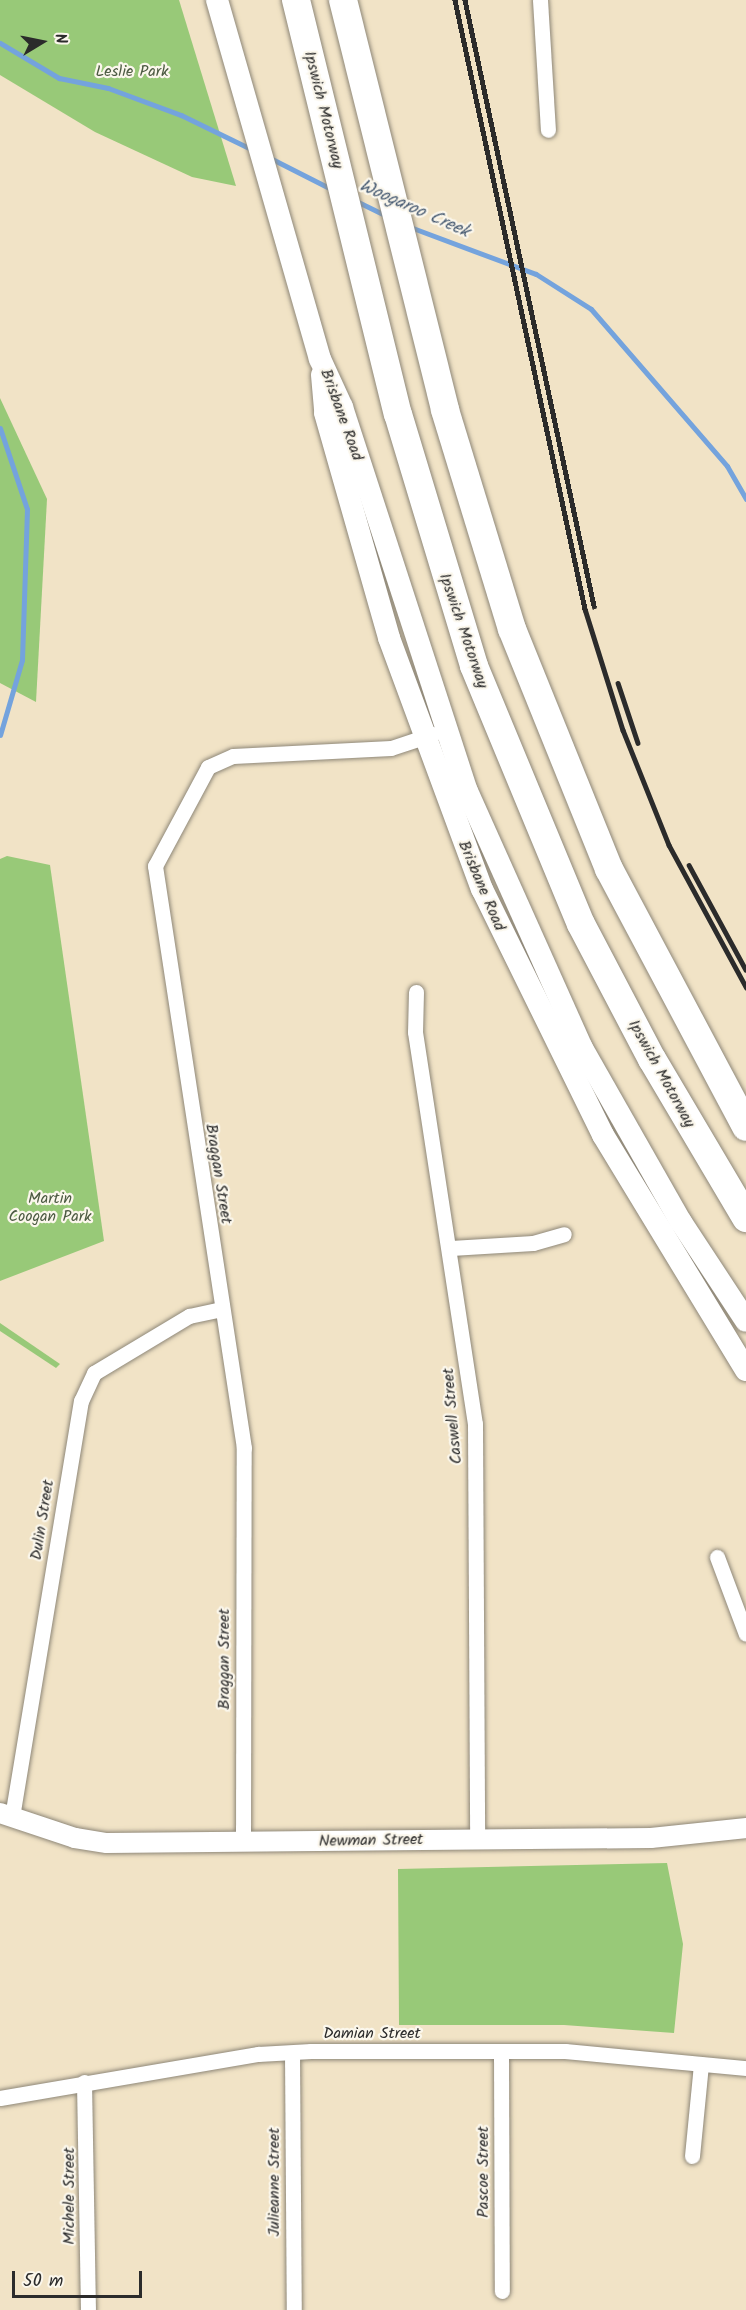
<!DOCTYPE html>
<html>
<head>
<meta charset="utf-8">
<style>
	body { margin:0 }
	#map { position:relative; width:746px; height:2310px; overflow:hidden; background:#f1e3c6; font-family:Kalam,sans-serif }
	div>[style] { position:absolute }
	.green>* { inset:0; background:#98c978 }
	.stream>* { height:5px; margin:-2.5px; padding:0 2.5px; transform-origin:2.5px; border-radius:2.5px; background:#74a3dd }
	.roads { filter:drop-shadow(0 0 2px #8e8778) drop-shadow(0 0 2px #8e8778) }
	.minor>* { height:15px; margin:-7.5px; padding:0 7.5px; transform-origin:7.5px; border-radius:7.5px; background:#fff }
	.tertiary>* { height:20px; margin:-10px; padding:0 10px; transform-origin:10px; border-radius:10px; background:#fff }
	.secondary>* { height:22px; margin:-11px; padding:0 11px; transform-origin:11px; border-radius:11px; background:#fff }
	.motorway>* { height:28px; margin:-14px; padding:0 14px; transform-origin:14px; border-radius:14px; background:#fff }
	.rail>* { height:4.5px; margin:-2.25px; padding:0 2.25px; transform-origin:2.25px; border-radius:2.25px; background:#2b2b2b }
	span { translate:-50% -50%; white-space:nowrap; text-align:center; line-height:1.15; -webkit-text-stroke:4.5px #fbf7ec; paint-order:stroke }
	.park-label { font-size:16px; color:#4c5a42 }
	.street-label { font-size:16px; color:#2b2b2b }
	.water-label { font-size:18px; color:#485b72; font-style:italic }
	.north { position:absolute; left:12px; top:12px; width:60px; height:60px; -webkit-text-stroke:4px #fbf7ec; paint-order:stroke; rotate:80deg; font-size:16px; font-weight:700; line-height:24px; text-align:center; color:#2b2b2b }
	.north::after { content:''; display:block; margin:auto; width:21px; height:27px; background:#2b2b2b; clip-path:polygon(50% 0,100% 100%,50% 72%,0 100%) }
	.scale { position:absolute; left:12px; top:2271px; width:130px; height:27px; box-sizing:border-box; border:3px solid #2b2b2b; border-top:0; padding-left:8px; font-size:18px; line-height:21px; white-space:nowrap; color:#2b2b2b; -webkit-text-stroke:4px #fbf7ec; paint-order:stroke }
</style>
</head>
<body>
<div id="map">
	<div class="green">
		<i style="clip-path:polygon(0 0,179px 0,236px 186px,192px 177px,95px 132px,0 75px)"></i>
		<i style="clip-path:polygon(0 398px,47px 499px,36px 702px,0 683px)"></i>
		<i style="clip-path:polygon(7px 856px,50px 865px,104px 1241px,0 1281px,0 859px)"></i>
		<i style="clip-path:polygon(0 1323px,60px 1364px,56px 1368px,0 1331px)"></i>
		<i style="clip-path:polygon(667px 1863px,683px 1944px,674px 2033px,564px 2025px,399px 2025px,398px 1869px)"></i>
	</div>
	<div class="stream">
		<i style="left:0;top:43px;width:69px;rotate:30.7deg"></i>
		<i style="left:59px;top:78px;width:50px;rotate:11.5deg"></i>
		<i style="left:108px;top:88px;width:78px;rotate:20.3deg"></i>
		<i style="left:181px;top:115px;width:80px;rotate:25.9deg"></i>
		<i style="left:270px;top:158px;width:68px;rotate:26.9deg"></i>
		<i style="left:356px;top:201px;width:32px;rotate:26deg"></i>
		<i style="left:410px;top:227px;width:134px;rotate:20.5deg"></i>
		<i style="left:536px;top:274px;width:65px;rotate:32.5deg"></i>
		<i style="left:591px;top:309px;width:208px;rotate:49.1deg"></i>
		<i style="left:727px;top:466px;width:38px;rotate:60deg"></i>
		<i style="left:0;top:428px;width:85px;rotate:71.6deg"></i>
		<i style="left:27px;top:509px;width:151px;rotate:91.9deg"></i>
		<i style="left:22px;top:660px;width:78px;rotate:106.3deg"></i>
	</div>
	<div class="roads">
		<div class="minor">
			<i style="left:540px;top:0;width:130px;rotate:86.5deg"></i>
			<i style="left:416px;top:992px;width:40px;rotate:91.4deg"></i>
			<i style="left:415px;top:1032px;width:397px;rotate:81.3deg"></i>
			<i style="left:475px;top:1424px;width:416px;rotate:89.7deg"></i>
			<i style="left:451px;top:1248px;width:82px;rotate:-3.5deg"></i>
			<i style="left:533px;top:1243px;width:32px;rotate:-16deg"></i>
			<i style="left:717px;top:1557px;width:82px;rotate:69.4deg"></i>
			<i style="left:12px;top:1817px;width:422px;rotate:-80.6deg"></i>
			<i style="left:81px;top:1401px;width:31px;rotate:-65deg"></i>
			<i style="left:94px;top:1373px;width:111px;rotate:-31deg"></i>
			<i style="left:189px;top:1316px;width:34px;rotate:-12deg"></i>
			<i style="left:243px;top:1843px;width:395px;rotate:-89.9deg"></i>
			<i style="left:244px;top:1448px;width:589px;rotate:-98.69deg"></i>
			<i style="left:155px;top:866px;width:112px;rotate:-61.8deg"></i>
			<i style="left:208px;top:767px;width:27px;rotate:-24deg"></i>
			<i style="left:233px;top:756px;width:158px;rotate:-2.9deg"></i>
			<i style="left:391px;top:748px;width:44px;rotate:-18.4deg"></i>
			<i style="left:292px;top:2053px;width:257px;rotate:89.6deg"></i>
			<i style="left:501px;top:2053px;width:238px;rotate:89.8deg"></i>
			<i style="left:84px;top:2082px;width:228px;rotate:89deg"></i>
			<i style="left:0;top:2098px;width:262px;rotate:-9.7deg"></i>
			<i style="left:258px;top:2054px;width:53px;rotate:-3.2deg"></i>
			<i style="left:311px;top:2051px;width:254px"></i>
			<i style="left:565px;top:2051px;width:182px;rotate:5.4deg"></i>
			<i style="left:692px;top:2156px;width:92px;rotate:-84.4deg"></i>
		</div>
		<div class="tertiary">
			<i style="left:0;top:1813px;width:79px;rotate:18.4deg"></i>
			<i style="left:75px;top:1838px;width:32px;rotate:9deg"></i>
			<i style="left:107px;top:1843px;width:544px;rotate:-0.53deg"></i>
			<i style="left:651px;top:1838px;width:96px;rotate:-6deg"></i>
		</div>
		<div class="secondary">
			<i style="left:217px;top:0;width:373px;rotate:74deg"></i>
			<i style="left:320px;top:359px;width:53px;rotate:65.4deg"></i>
			<i style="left:342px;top:407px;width:404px;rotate:72deg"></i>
			<i style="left:467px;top:791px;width:282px;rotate:65.9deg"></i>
			<i style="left:582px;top:1048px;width:200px;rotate:60.4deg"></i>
			<i style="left:681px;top:1222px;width:118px;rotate:56.7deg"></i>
			<i style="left:322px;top:375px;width:38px;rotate:85deg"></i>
			<i style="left:325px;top:413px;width:234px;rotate:74.1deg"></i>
			<i style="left:389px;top:638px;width:268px;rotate:69.7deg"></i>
			<i style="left:482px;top:889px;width:274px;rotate:63.8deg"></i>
			<i style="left:603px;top:1135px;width:275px;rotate:58.7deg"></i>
		</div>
		<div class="motorway">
			<i style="left:296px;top:0;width:426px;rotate:76.2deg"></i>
			<i style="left:398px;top:414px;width:263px;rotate:73.2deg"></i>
			<i style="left:474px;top:666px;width:279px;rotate:67.5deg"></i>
			<i style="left:581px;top:924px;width:153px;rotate:62.3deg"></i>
			<i style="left:652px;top:1059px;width:185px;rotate:59.4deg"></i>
			<i style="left:343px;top:0;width:422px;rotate:76deg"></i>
			<i style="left:445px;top:410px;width:229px;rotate:73deg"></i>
			<i style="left:512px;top:629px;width:259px;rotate:68deg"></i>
			<i style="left:609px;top:869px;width:292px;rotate:62deg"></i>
		</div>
	</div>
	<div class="rail">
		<i style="left:455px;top:0;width:623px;rotate:77.95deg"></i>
		<i style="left:585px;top:609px;width:127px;rotate:72.6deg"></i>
		<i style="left:623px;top:730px;width:124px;rotate:68.2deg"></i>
		<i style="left:669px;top:845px;width:162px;rotate:61.5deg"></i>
		<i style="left:465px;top:0;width:620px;rotate:77.98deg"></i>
		<i style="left:618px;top:683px;width:63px;rotate:71.6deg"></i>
		<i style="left:689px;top:865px;width:119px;rotate:61.5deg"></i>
	</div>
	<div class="park-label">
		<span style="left:132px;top:72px">Leslie Park</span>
		<span style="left:50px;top:1208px">Martin<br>Coogan Park</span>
	</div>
	<div class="street-label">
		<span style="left:323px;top:110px;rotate:76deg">Ipswich Motorway</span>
		<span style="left:341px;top:415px;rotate:70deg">Brisbane Road</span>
		<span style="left:463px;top:631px;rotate:71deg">Ipswich Motorway</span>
		<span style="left:481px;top:886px;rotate:67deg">Brisbane Road</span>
		<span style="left:661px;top:1074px;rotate:61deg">Ipswich Motorway</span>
		<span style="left:218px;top:1174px;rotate:81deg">Braggan Street</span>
		<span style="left:453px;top:1416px;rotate:-95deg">Caswell Street</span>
		<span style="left:43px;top:1520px;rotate:-81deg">Dulin Street</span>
		<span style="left:225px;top:1659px;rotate:-90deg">Braggan Street</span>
		<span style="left:371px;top:1841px;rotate:-1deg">Newman Street</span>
		<span style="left:372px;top:2034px">Damian Street</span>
		<span style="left:484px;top:2172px;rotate:-90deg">Pascoe Street</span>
		<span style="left:275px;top:2182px;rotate:-90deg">Julieanne Street</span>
		<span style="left:70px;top:2196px;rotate:-90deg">Michele Street</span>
	</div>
	<div class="water-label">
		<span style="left:414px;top:210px;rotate:24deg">Woogaroo Creek</span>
	</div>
	<div class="north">N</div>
	<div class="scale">50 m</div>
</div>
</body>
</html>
